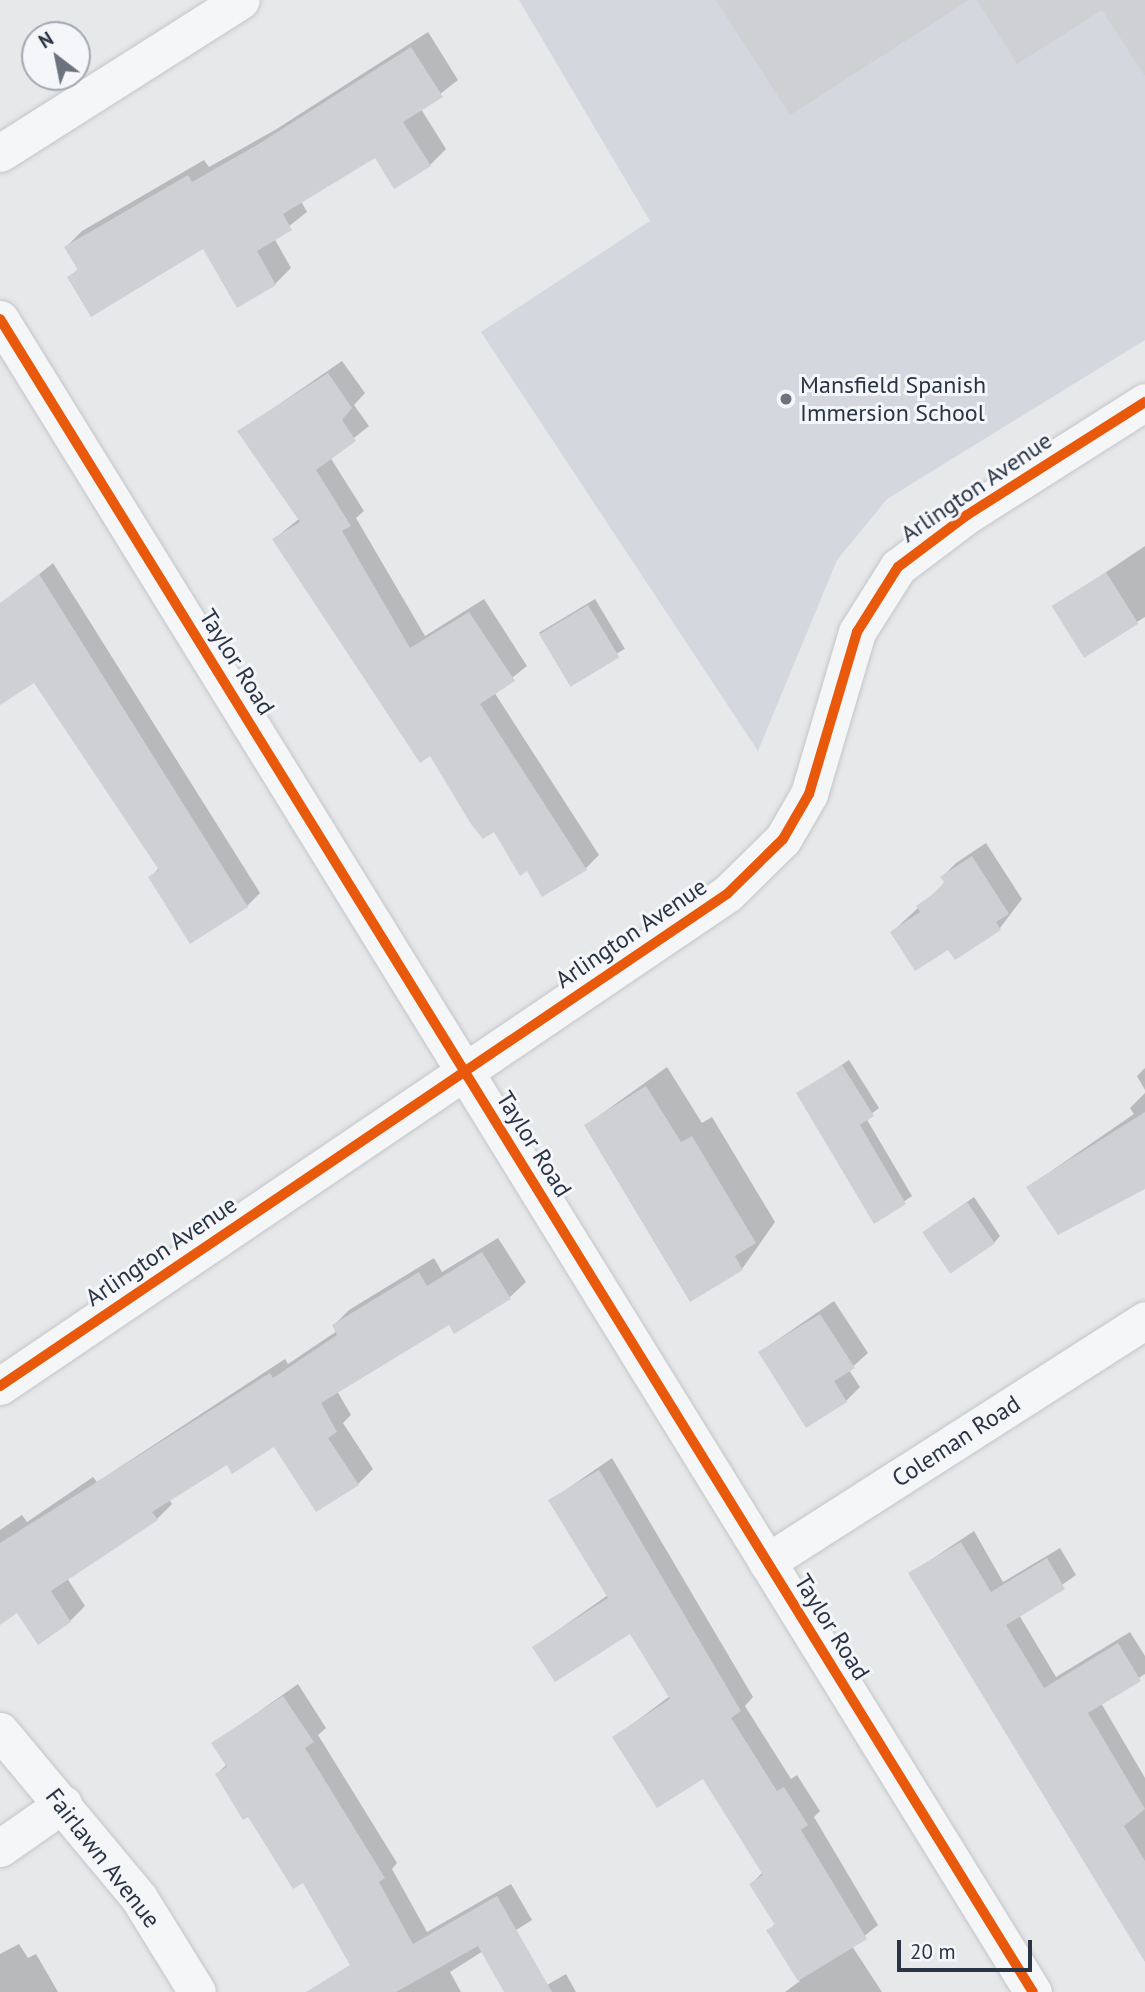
<!DOCTYPE html>
<html>
<head>
<meta charset="utf-8">
<style>
	body { margin:0 }
	#map { position:relative; width:1145px; height:1992px; overflow:hidden; background:#e6e8ea; font-family:"PT Sans",sans-serif }
	div>[style] { position:absolute }
	.built>* { inset:0; background:#d4d7dd }
	.shadow>* { inset:0; background:#0003; transform-origin:0 0 }
	.building>* { inset:0; background:#ced0d3; transform-origin:0 0 }
	.roads { filter:drop-shadow(0 0 2px #c4c6c8) drop-shadow(0 0 2px #c4c6c8) }
	.minor>* { height:37px; margin:-18.5px; padding:0 18.5px; transform-origin:18.5px; border-radius:18.5px; background:#f5f6f7 }
	.cycleway>* { height:10px; margin:-5px; padding:0 5px; transform-origin:5px; border-radius:5px; background:#e8590c }
	.dots>* { width:19px; height:19px; translate:-50% -50%; box-sizing:border-box; border:4px solid #f4f6f9; border-radius:50% }
	span { translate:-50% -50%; white-space:nowrap; text-align:center; line-height:1.15; -webkit-text-stroke:6px #f4f6f9; paint-order:stroke }
	.poi-label { font-size:24px; color:#2b3445 }
	.left { translate:0 -50%; text-align:left }
	.street-label { font-size:24px; color:#2b3445 }
	.north { position:absolute; left:21px; top:21px; width:70px; height:70px; box-sizing:border-box; background:#f4f6f9; border:2px solid #a4a8b1; border-radius:50%; rotate:328deg; font-size:19px; font-weight:700; line-height:28px; text-align:center; color:#2b3445 }
	.north::after { content:''; display:block; margin:auto; width:24px; height:32px; background:#6c737f; clip-path:polygon(50% 0,100% 100%,50% 72%,0 100%) }
	.scale { position:absolute; left:897px; top:1940px; width:135px; height:32px; box-sizing:border-box; border:4px solid #2b3445; border-top:0; padding-left:9px; font-size:21px; line-height:24px; white-space:nowrap; color:#2b3445; -webkit-text-stroke:5px #f4f6f9; paint-order:stroke }
</style>
</head>
<body>
<div id="map">
	<div class="built">
		<i style="clip-path:polygon(519px 0,1145px 0,1145px 340px,887px 499px,837px 560px,758px 751px,481px 332px,650px 221px)"></i>
	</div>
	<div class="shadow">
		<i style="clip-path:polygon(428px 32px,458px 80px,421px 109px,446px 149px,430px 165px,376px 156px,301px 201px,307px 212px,274px 238px,291px 268px,275px 284px,204px 246px,69px 278px,79px 268px,66px 247px,82px 231px,204px 160px,209px 167px,275px 130px)"></i>
		<i style="clip-path:polygon(342px 361px,365px 393px,354px 405px,369px 426px,330px 457px,364px 511px,356px 518px,425px 636px,484px 599px,527px 666px,494px 692px,599px 855px,585px 869px,528px 869px,431px 754px,274px 539px,300px 518px,240px 431px)"></i>
		<i style="clip-path:polygon(1145px 546px,1145px 617px,1083px 654px,1054px 607px)"></i>
		<i style="clip-path:polygon(53px 563px,260px 893px,247px 906px,150px 878px,159px 868px,35px 680px,0 703px,5px 602px)"></i>
		<i style="left:595px;top:599px;width:58px;height:65px;rotate:59deg"></i>
		<i style="clip-path:polygon(986px 843px,1022px 899px,1000px 928px,956px 958px,948px 947px,892px 932px,945px 883px,942px 877px,956px 863px)"></i>
		<i style="clip-path:polygon(849px 1060px,879px 1108px,866px 1118px,912px 1196px,875px 1221px,798px 1094px)"></i>
		<i style="clip-path:polygon(667px 1067px,702px 1123px,712px 1117px,775px 1222px,742px 1269px,586px 1125px)"></i>
		<i style="clip-path:polygon(1145px 1068px,1145px 1090px,1137px 1076px)"></i>
		<i style="clip-path:polygon(1145px 1093px,1145px 1176px,1028px 1187px,1134px 1114px,1130px 1108px)"></i>
		<i style="clip-path:polygon(974px 1197px,1000px 1236px,994px 1243px,924px 1232px)"></i>
		<i style="clip-path:polygon(498px 1238px,526px 1282px,510px 1297px,454px 1331px,449px 1322px,337px 1391px,351px 1415px,343px 1423px,373px 1469px,358px 1484px,275px 1444px,227px 1463px,169px 1499px,172px 1504px,157px 1519px,67px 1578px,85px 1606px,70px 1621px,0 1605px,0 1530px,22px 1515px,27px 1522px,93px 1477px,97px 1482px,285px 1359px,288px 1364px,337px 1331px,334px 1325px,349px 1310px,434px 1258px,442px 1272px)"></i>
		<i style="clip-path:polygon(834px 1301px,868px 1353px,849px 1370px,860px 1387px,846px 1401px,760px 1352px)"></i>
		<i style="clip-path:polygon(612px 1458px,753px 1697px,745px 1706px,791px 1779px,797px 1775px,820px 1811px,814px 1817px,878px 1925px,852px 1946px,882px 1992px,785px 1992px,800px 1981px,769px 1930px,776px 1923px,751px 1884px,763px 1872px,703px 1776px,615px 1737px,670px 1696px,630px 1631px,534px 1647px,608px 1595px,551px 1500px)"></i>
		<i style="clip-path:polygon(974px 1531px,1003px 1582px,1060px 1548px,1076px 1575px,1019px 1615px,1056px 1677px,1130px 1632px,1145px 1656px,1145px 1674px,1101px 1703px,1145px 1778px,1145px 1928px,911px 1573px)"></i>
		<i style="clip-path:polygon(298px 1684px,326px 1728px,318px 1735px,397px 1863px,392px 1869px,427px 1932px,511px 1884px,532px 1920px,450px 1972px,461px 1992px,366px 1992px,303px 1881px,217px 1774px,227px 1764px,214px 1743px)"></i>
		<i style="clip-path:polygon(19px 1944px,28px 1958px,36px 1954px,58px 1992px,0 1992px,0 1954px)"></i>
		<i style="clip-path:polygon(566px 1974px,576px 1992px,535px 1992px)"></i>
	</div>
	<div class="building">
		<i style="clip-path:polygon(716px 0,969px 0,790px 115px)"></i>
		<i style="clip-path:polygon(977px 0,1145px 0,1145px 76px,1102px 10px,1017px 64px)"></i>
		<i style="clip-path:polygon(411px 47px,443px 97px,403px 122px,431px 166px,394px 189px,375px 158px,283px 214px,292px 230px,257px 251px,276px 285px,237px 308px,203px 249px,91px 317px,67px 277px,78px 270px,64px 247px,188px 175px,192px 182px,257px 145px)"></i>
		<i style="clip-path:polygon(328px 373px,352px 408px,342px 420px,356px 441px,316px 470px,351px 526px,342px 531px,410px 648px,469px 612px,515px 681px,480px 704px,587px 870px,542px 897px,527px 871px,520px 876px,494px 832px,483px 839px,471px 824px,430px 756px,420px 763px,272px 539px,300px 522px,237px 431px)"></i>
		<i style="left:1106px;top:572px;width:61px;height:64px;rotate:58deg"></i>
		<i style="clip-path:polygon(39px 574px,248px 907px,190px 944px,148px 877px,159px 870px,34px 683px,0 705px,0 603px)"></i>
		<i style="left:588px;top:605px;width:61px;height:57px;rotate:59deg"></i>
		<i style="clip-path:polygon(972px 856px,1009px 914px,996px 922px,1001px 930px,955px 960px,948px 950px,915px 971px,890px 932px,920px 912px,916px 906px,936px 892px,944px 882px,940px 877px)"></i>
		<i style="clip-path:polygon(842px 1065px,874px 1116px,860px 1125px,906px 1204px,874px 1224px,796px 1093px)"></i>
		<i style="clip-path:polygon(646px 1086px,681px 1142px,692px 1136px,756px 1243px,735px 1256px,743px 1270px,690px 1302px,584px 1125px)"></i>
		<i style="clip-path:polygon(1145px 1112px,1145px 1189px,1058px 1235px,1026px 1187px)"></i>
		<i style="left:967px;top:1202px;width:50px;height:54px;rotate:56deg"></i>
		<i style="clip-path:polygon(482px 1252px,511px 1299px,454px 1334px,449px 1325px,321px 1403px,337px 1432px,328px 1438px,359px 1485px,316px 1512px,274px 1447px,232px 1474px,227px 1465px,152px 1512px,158px 1520px,51px 1591px,71px 1622px,38px 1645px,17px 1613px,0 1625px,0 1543px,270px 1373px,273px 1378px,337px 1335px,332px 1325px,419px 1272px,427px 1286px)"></i>
		<i style="clip-path:polygon(820px 1314px,855px 1368px,834px 1381px,847px 1402px,806px 1428px,758px 1352px)"></i>
		<i style="clip-path:polygon(599px 1470px,741px 1711px,731px 1718px,777px 1791px,784px 1787px,808px 1825px,801px 1830px,867px 1939px,798px 1981px,766px 1930px,775px 1925px,749px 1884px,763px 1875px,703px 1779px,657px 1808px,612px 1737px,670px 1699px,630px 1634px,555px 1682px,532px 1647px,608px 1598px,548px 1500px)"></i>
		<i style="clip-path:polygon(961px 1542px,991px 1592px,1047px 1558px,1065px 1589px,1006px 1625px,1044px 1688px,1118px 1643px,1141px 1681px,1088px 1713px,1145px 1809px,1124px 1826px,1145px 1861px,1145px 1962px,908px 1573px)"></i>
		<i style="clip-path:polygon(283px 1696px,314px 1742px,305px 1748px,385px 1878px,379px 1882px,413px 1944px,497px 1896px,552px 1992px,504px 1992px,478px 1946px,396px 1992px,306px 1992px,350px 1965px,303px 1883px,293px 1889px,248px 1817px,243px 1820px,215px 1774px,227px 1767px,211px 1743px)"></i>
	</div>
	<div class="roads">
		<div class="minor">
			<i style="left:0;top:153px;width:285px;rotate:-32.4deg"></i>
			<i style="left:0;top:319px;width:1966px;rotate:58.31deg"></i>
			<i style="left:0;top:1386px;width:878px;rotate:-34.09deg"></i>
			<i style="left:727px;top:894px;width:78px;rotate:-44.5deg"></i>
			<i style="left:783px;top:839px;width:52px;rotate:-60deg"></i>
			<i style="left:809px;top:794px;width:169px;rotate:-73.5deg"></i>
			<i style="left:857px;top:632px;width:77px;rotate:-57.8deg"></i>
			<i style="left:898px;top:567px;width:86px;rotate:-37deg"></i>
			<i style="left:967px;top:515px;width:211px;rotate:-32.4deg"></i>
			<i style="left:767px;top:1562px;width:449px;rotate:-32.6deg"></i>
			<i style="left:0;top:1731px;width:217px;rotate:50.2deg"></i>
			<i style="left:139px;top:1898px;width:110px;rotate:58.3deg"></i>
			<i style="left:0;top:1848px;width:77px;rotate:-34.9deg"></i>
		</div>
	</div>
	<div class="cycleway">
		<i style="left:0;top:319px;width:1966px;rotate:58.31deg"></i>
		<i style="left:0;top:1386px;width:878px;rotate:-34.09deg"></i>
		<i style="left:727px;top:894px;width:78px;rotate:-44.5deg"></i>
		<i style="left:783px;top:839px;width:52px;rotate:-60deg"></i>
		<i style="left:809px;top:794px;width:169px;rotate:-73.5deg"></i>
		<i style="left:857px;top:632px;width:77px;rotate:-57.8deg"></i>
		<i style="left:898px;top:567px;width:86px;rotate:-37deg"></i>
		<i style="left:967px;top:515px;width:211px;rotate:-32.4deg"></i>
	</div>
	<div class="dots">
		<i style="left:786px;top:399px;background:#6c737f"></i>
	</div>
	<div class="poi-label">
		<span class="left" style="left:800px;top:399px">Mansfield Spanish<br>Immersion School</span>
	</div>
	<div class="street-label">
		<span style="left:976px;top:487px;rotate:-34deg">Arlington Avenue</span>
		<span style="left:237px;top:662px;rotate:58deg">Taylor Road</span>
		<span style="left:631px;top:933px;rotate:-34deg">Arlington Avenue</span>
		<span style="left:534px;top:1144px;rotate:58deg">Taylor Road</span>
		<span style="left:161px;top:1251px;rotate:-34deg">Arlington Avenue</span>
		<span style="left:956px;top:1441px;rotate:-33deg">Coleman Road</span>
		<span style="left:832px;top:1627px;rotate:58deg">Taylor Road</span>
		<span style="left:103px;top:1858px;rotate:52deg">Fairlawn Avenue</span>
	</div>
	<div class="north">N</div>
	<div class="scale">20 m</div>
</div>
</body>
</html>
